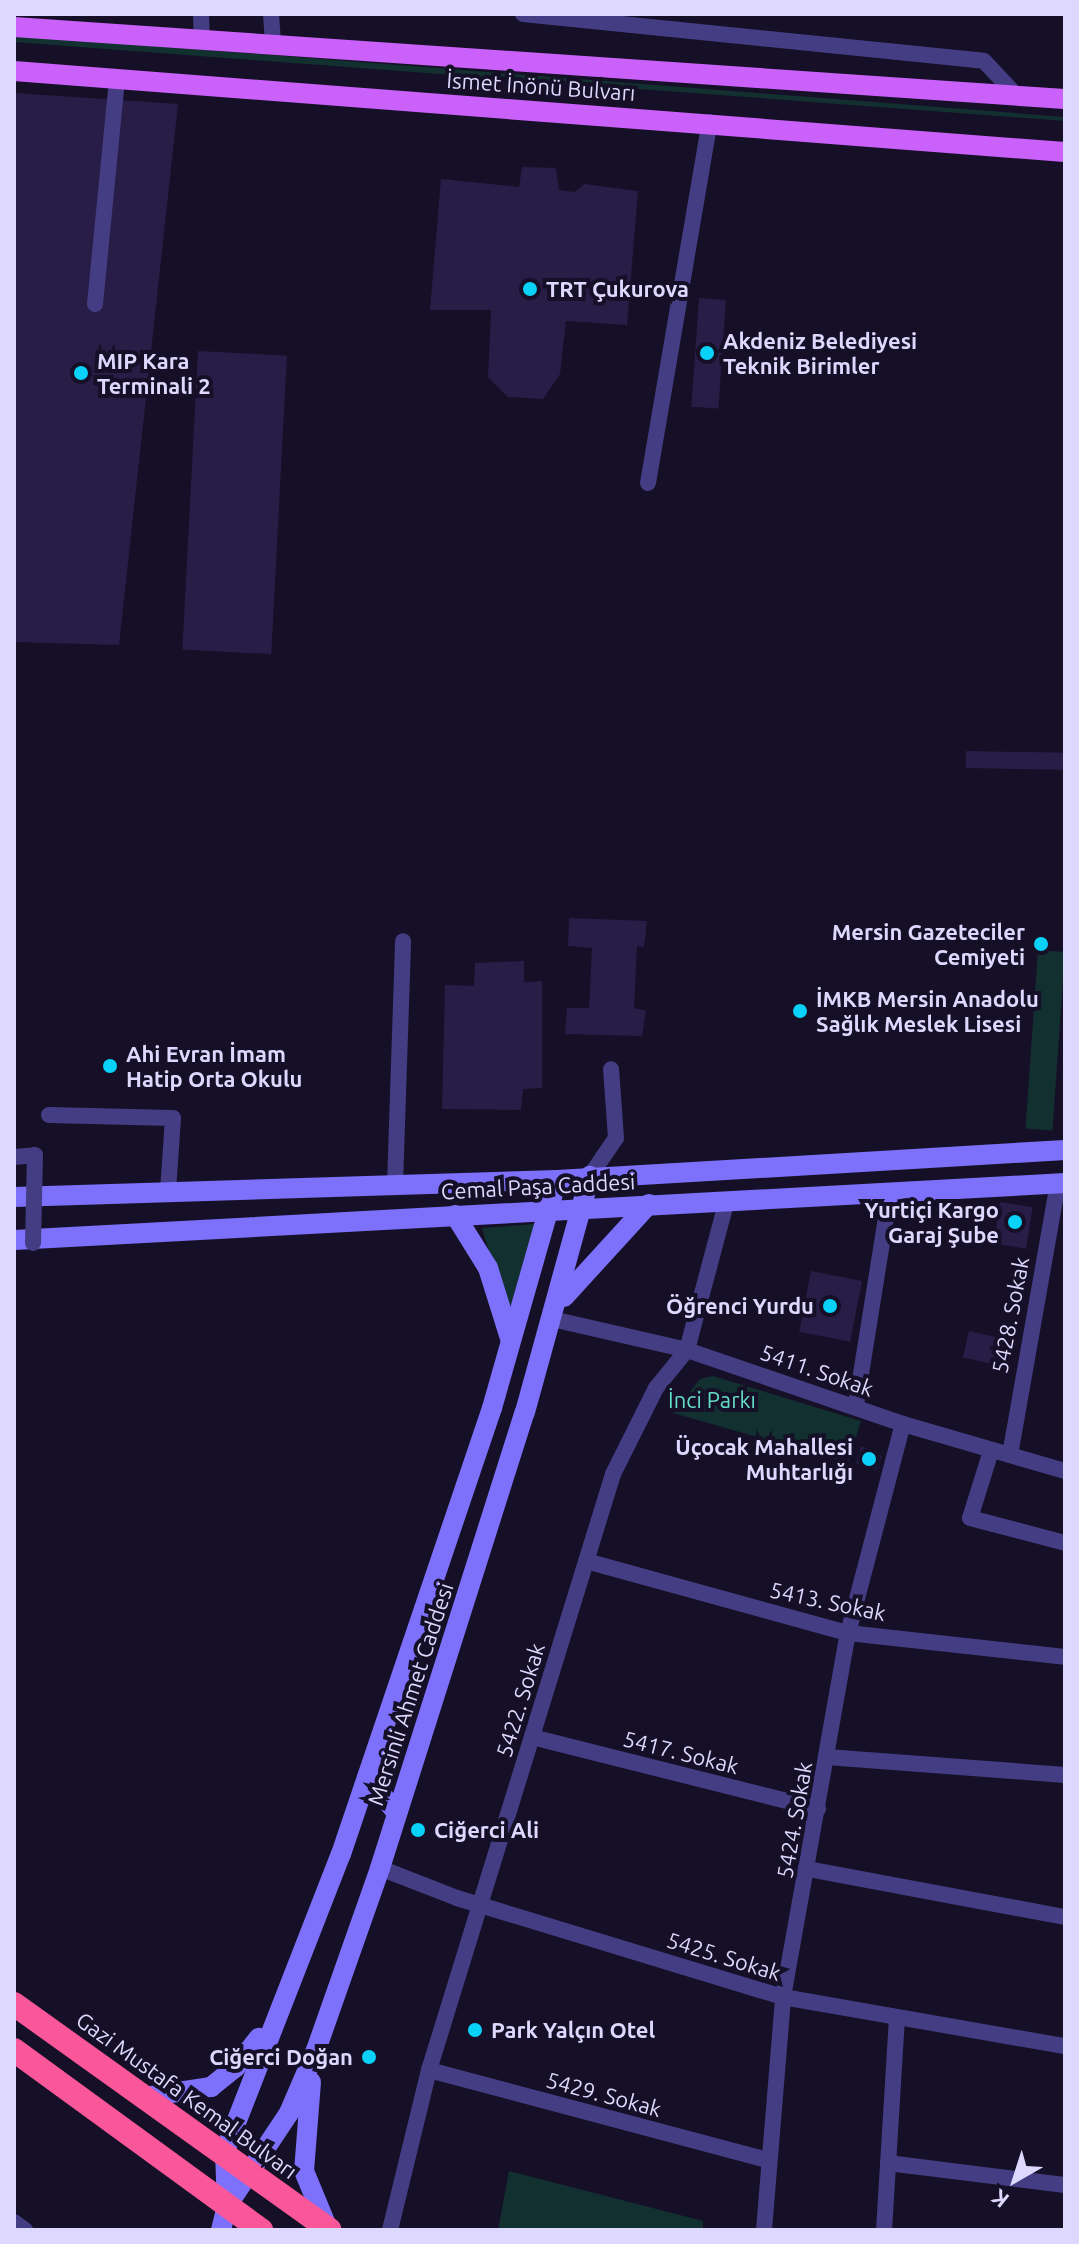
<!DOCTYPE html>
<html>
<head>
<meta charset="utf-8">
<style>
	body { margin:0 }
	#map { position:relative; width:1079px; height:2244px; overflow:hidden; background:#151027; font-family:Ubuntu,sans-serif }
	div>[style] { position:absolute }
	.green>* { inset:0; background:#133030; transform-origin:0 0 }
	.building>* { inset:0; background:#281d47; transform-origin:0 0 }
	.street>* { height:16px; margin:-8px; padding:0 8px; transform-origin:8px; border-radius:8px; background:#443d84 }
	.secondary>* { height:20px; margin:-10px; padding:0 10px; transform-origin:10px; border-radius:10px; background:#7d71fb }
	.primary>* { height:20px; margin:-10px; padding:0 10px; transform-origin:10px; border-radius:10px; background:#cb61fb }
	.highway>* { height:24px; margin:-12px; padding:0 12px; transform-origin:12px; border-radius:12px; background:#fa569a }
	.street-bridge>* { height:16px; margin:-8px; padding:0 8px; transform-origin:8px; border-radius:8px; background:#443d84 }
	.dots>* { width:22px; height:22px; translate:-50% -50%; box-sizing:border-box; border:4px solid #151027; border-radius:50% }
	span { translate:-50% -50%; white-space:nowrap; text-align:center; line-height:1.15; -webkit-text-stroke:8px #151027; paint-order:stroke }
	.street-label { font-size:22px; color:#ded7fe }
	.poi-label { font-size:22px; color:#ded7fe; font-weight:700 }
	.left { translate:0 -50%; text-align:left }
	.right { translate:-100% -50%; text-align:right }
	.park-label { font-size:22px; color:#64ddc6 }
	.frame { position:absolute; inset:0; border:16px solid #ded7fe; pointer-events:none }
	.north { position:absolute; left:975px; top:2140px; width:80px; height:80px; -webkit-text-stroke:6px #151027; paint-order:stroke; rotate:219deg; font-size:22px; font-weight:700; line-height:32px; text-align:center; color:#ded7fe }
	.north::after { content:''; display:block; margin:auto; width:28px; height:36px; background:#ded7fe; clip-path:polygon(50% 0,100% 100%,50% 72%,0 100%) }
</style>
</head>
<body>
<div id="map">
	<div class="green">
		<i style="clip-path:polygon(14px 35px,1065px 117px,1065px 121px,14px 42px)"></i>
		<i style="left:1038px;top:950px;width:27px;height:179px;rotate:4deg"></i>
		<i style="clip-path:polygon(535px 1224px,508px 1314px,482px 1228px)"></i>
		<i style="clip-path:polygon(713px 1376px,861px 1421px,848px 1463px,673px 1413px,700px 1379px)"></i>
		<i style="clip-path:polygon(509px 2171px,703px 2221px,703px 2230px,498px 2230px)"></i>
	</div>
	<div class="building">
		<i style="clip-path:polygon(14px 93px,178px 104px,119px 645px,14px 642px)"></i>
		<i style="clip-path:polygon(522px 167px,556px 168px,559px 190px,575px 192px,584px 184px,638px 191px,627px 325px,566px 321px,560px 374px,543px 399px,508px 397px,488px 377px,491px 310px,430px 310px,441px 179px,519px 187px)"></i>
		<i style="left:699px;top:298px;width:27px;height:109px;rotate:4deg"></i>
		<i style="left:198px;top:351px;width:89px;height:299px;rotate:3deg"></i>
		<i style="left:966px;top:751px;width:99px;height:17px;rotate:1deg"></i>
		<i style="clip-path:polygon(569px 918px,647px 921px,644px 947px,637px 946px,634px 1008px,646px 1011px,642px 1036px,565px 1034px,567px 1008px,589px 1008px,592px 948px,568px 946px)"></i>
		<i style="clip-path:polygon(524px 961px,524px 982px,542px 981px,542px 1088px,523px 1089px,521px 1110px,442px 1109px,445px 985px,474px 986px,475px 963px)"></i>
		<i style="left:1000px;top:1202px;width:33px;height:42px;rotate:9deg"></i>
		<i style="left:811px;top:1271px;width:52px;height:62px;rotate:11deg"></i>
		<i style="left:969px;top:1331px;width:37px;height:27px;rotate:13deg"></i>
		<i style="clip-path:polygon(861px 1446px,882px 1456px,876px 1470px,856px 1463px)"></i>
	</div>
	<div class="street">
		<i style="left:201px;top:14px;width:27px;rotate:88deg"></i>
		<i style="left:271px;top:14px;width:32px;rotate:86deg"></i>
		<i style="left:523px;top:14px;width:463px;rotate:5.8deg"></i>
		<i style="left:984px;top:61px;width:44px;rotate:46.8deg"></i>
		<i style="left:95px;top:304px;width:226px;rotate:-84.4deg"></i>
		<i style="left:648px;top:483px;width:366px;rotate:-80.3deg"></i>
		<i style="left:49px;top:1115px;width:124px;rotate:1.4deg"></i>
		<i style="left:173px;top:1118px;width:74px;rotate:93.9deg"></i>
		<i style="left:14px;top:1157px;width:21px;rotate:-5deg"></i>
		<i style="left:590px;top:1176px;width:46px;rotate:-55.6deg"></i>
		<i style="left:616px;top:1138px;width:69px;rotate:-94.1deg"></i>
		<i style="left:395px;top:1185px;width:244px;rotate:-88.1deg"></i>
		<i style="left:552px;top:1319px;width:139px;rotate:12.9deg"></i>
		<i style="left:687px;top:1350px;width:228px;rotate:18.9deg"></i>
		<i style="left:903px;top:1424px;width:169px;rotate:16.2deg"></i>
		<i style="left:856px;top:1405px;width:216px;rotate:-80.9deg"></i>
		<i style="left:991px;top:1451px;width:70px;rotate:107.4deg"></i>
		<i style="left:970px;top:1518px;width:98px;rotate:14.7deg"></i>
		<i style="left:1010px;top:1455px;width:275px;rotate:-80deg"></i>
		<i style="left:586px;top:1561px;width:272px;rotate:15.4deg"></i>
		<i style="left:848px;top:1633px;width:218px;rotate:6.3deg"></i>
		<i style="left:532px;top:1737px;width:295px;rotate:14.1deg"></i>
		<i style="left:827px;top:1757px;width:239px;rotate:4.3deg"></i>
		<i style="left:380px;top:1868px;width:83px;rotate:21.3deg"></i>
		<i style="left:457px;top:1898px;width:341px;rotate:16.9deg"></i>
		<i style="left:783px;top:1997px;width:286px;rotate:9.9deg"></i>
		<i style="left:808px;top:1869px;width:261px;rotate:10.6deg"></i>
		<i style="left:429px;top:2070px;width:351px;rotate:14.9deg"></i>
		<i style="left:888px;top:2163px;width:178px;rotate:7.1deg"></i>
		<i style="left:14px;top:2222px;width:14px;rotate:36deg"></i>
		<i style="left:390px;top:2230px;width:165px;rotate:-76.3deg"></i>
		<i style="left:429px;top:2070px;width:624px;rotate:-72.84deg"></i>
		<i style="left:613px;top:1474px;width:96px;rotate:-63.4deg"></i>
		<i style="left:656px;top:1388px;width:49px;rotate:-50.8deg"></i>
		<i style="left:687px;top:1350px;width:155px;rotate:-75.1deg"></i>
		<i style="left:764px;top:2230px;width:234px;rotate:-85.3deg"></i>
		<i style="left:783px;top:1997px;width:370px;rotate:-79.9deg"></i>
		<i style="left:848px;top:1633px;width:216px;rotate:-75.3deg"></i>
		<i style="left:884px;top:2230px;width:213px;rotate:-86.5deg"></i>
	</div>
	<div class="secondary">
		<i style="left:14px;top:1197px;width:543px;rotate:-1.79deg"></i>
		<i style="left:557px;top:1180px;width:509px;rotate:-3.38deg"></i>
		<i style="left:455px;top:1215px;width:62px;rotate:58.1deg"></i>
		<i style="left:488px;top:1268px;width:73px;rotate:72.6deg"></i>
		<i style="left:14px;top:1240px;width:1053px;rotate:-3.1deg"></i>
		<i style="left:564px;top:1297px;width:126px;rotate:-47.6deg"></i>
		<i style="left:367px;top:1777px;width:47px;rotate:50.2deg"></i>
		<i style="left:311px;top:2082px;width:89px;rotate:94.5deg"></i>
		<i style="left:304px;top:2171px;width:63px;rotate:67.5deg"></i>
		<i style="left:145px;top:2097px;width:67px;rotate:-8.6deg"></i>
		<i style="left:211px;top:2087px;width:32px;rotate:-39deg"></i>
		<i style="left:236px;top:2067px;width:37px;rotate:-52deg"></i>
		<i style="left:227px;top:2206px;width:112px;rotate:-56.3deg"></i>
		<i style="left:289px;top:2113px;width:69px;rotate:-66.8deg"></i>
		<i style="left:316px;top:2050px;width:193px;rotate:-70.6deg"></i>
		<i style="left:380px;top:1868px;width:478px;rotate:-72.4deg"></i>
		<i style="left:525px;top:1412px;width:245px;rotate:-74.6deg"></i>
		<i style="left:221px;top:2230px;width:25px;rotate:-76deg"></i>
		<i style="left:227px;top:2206px;width:55px;rotate:-92.1deg"></i>
		<i style="left:225px;top:2151px;width:319px;rotate:-68.7deg"></i>
		<i style="left:341px;top:1854px;width:471px;rotate:-71.3deg"></i>
		<i style="left:492px;top:1408px;width:237px;rotate:-74.1deg"></i>
	</div>
	<div class="primary">
		<i style="left:14px;top:27px;width:1053px;rotate:3.92deg"></i>
		<i style="left:14px;top:71px;width:1054px;rotate:4.41deg"></i>
	</div>
	<div class="highway">
		<i style="left:14px;top:2004px;width:388px;rotate:35.6deg"></i>
		<i style="left:14px;top:2050px;width:306px;rotate:36.1deg"></i>
	</div>
	<div class="street-bridge">
		<i style="left:33px;top:1243px;width:88px;rotate:-88.7deg"></i>
	</div>
	<div class="dots">
		<i style="left:530px;top:289px;background:#09d1f8"></i>
		<i style="left:707px;top:353px;background:#09d1f8"></i>
		<i style="left:81px;top:373px;background:#09d1f8"></i>
		<i style="left:1041px;top:944px;background:#09d1f8"></i>
		<i style="left:800px;top:1011px;background:#09d1f8"></i>
		<i style="left:110px;top:1066px;background:#09d1f8"></i>
		<i style="left:1015px;top:1222px;background:#09d1f8"></i>
		<i style="left:830px;top:1306px;background:#09d1f8"></i>
		<i style="left:869px;top:1459px;background:#09d1f8"></i>
		<i style="left:418px;top:1830px;background:#09d1f8"></i>
		<i style="left:475px;top:2030px;background:#09d1f8"></i>
		<i style="left:369px;top:2057px;background:#09d1f8"></i>
	</div>
	<div class="street-label">
		<span style="left:541px;top:86px;rotate:4deg">İsmet İnönü Bulvarı</span>
		<span style="left:538px;top:1186px;rotate:-3deg">Cemal Paşa Caddesi</span>
		<span style="left:1010px;top:1315px;rotate:-79deg">5428. Sokak</span>
		<span style="left:817px;top:1370px;rotate:19deg">5411. Sokak</span>
		<span style="left:828px;top:1601px;rotate:12deg">5413. Sokak</span>
		<span style="left:410px;top:1694px;rotate:-72deg">Mersinli Ahmet Caddesi</span>
		<span style="left:520px;top:1700px;rotate:-73deg">5422. Sokak</span>
		<span style="left:681px;top:1752px;rotate:14deg">5417. Sokak</span>
		<span style="left:794px;top:1820px;rotate:-80deg">5424. Sokak</span>
		<span style="left:724px;top:1956px;rotate:17deg">5425. Sokak</span>
		<span style="left:604px;top:2094px;rotate:15deg">5429. Sokak</span>
		<span style="left:187px;top:2095px;rotate:36deg">Gazi Mustafa Kemal Bulvarı</span>
	</div>
	<div class="poi-label">
		<span class="left" style="left:546px;top:289px">TRT Çukurova</span>
		<span class="left" style="left:723px;top:353px">Akdeniz Belediyesi<br>Teknik Birimler</span>
		<span class="left" style="left:97px;top:373px">MIP Kara<br>Terminali 2</span>
		<span class="right" style="left:1025px;top:944px">Mersin Gazeteciler<br>Cemiyeti</span>
		<span class="left" style="left:816px;top:1011px">İMKB Mersin Anadolu<br>Sağlık Meslek Lisesi</span>
		<span class="left" style="left:126px;top:1066px">Ahi Evran İmam<br>Hatip Orta Okulu</span>
		<span class="right" style="left:999px;top:1222px">Yurtiçi Kargo<br>Garaj Şube</span>
		<span class="right" style="left:814px;top:1306px">Öğrenci Yurdu</span>
		<span class="right" style="left:853px;top:1459px">Üçocak Mahallesi<br>Muhtarlığı</span>
		<span class="left" style="left:434px;top:1830px">Ciğerci Ali</span>
		<span class="left" style="left:491px;top:2030px">Park Yalçın Otel</span>
		<span class="right" style="left:353px;top:2057px">Ciğerci Doğan</span>
	</div>
	<div class="park-label">
		<span style="left:712px;top:1400px">İnci Parkı</span>
	</div>
	<div class="frame"></div>
	<div class="north">K</div>
</div>
</body>
</html>
